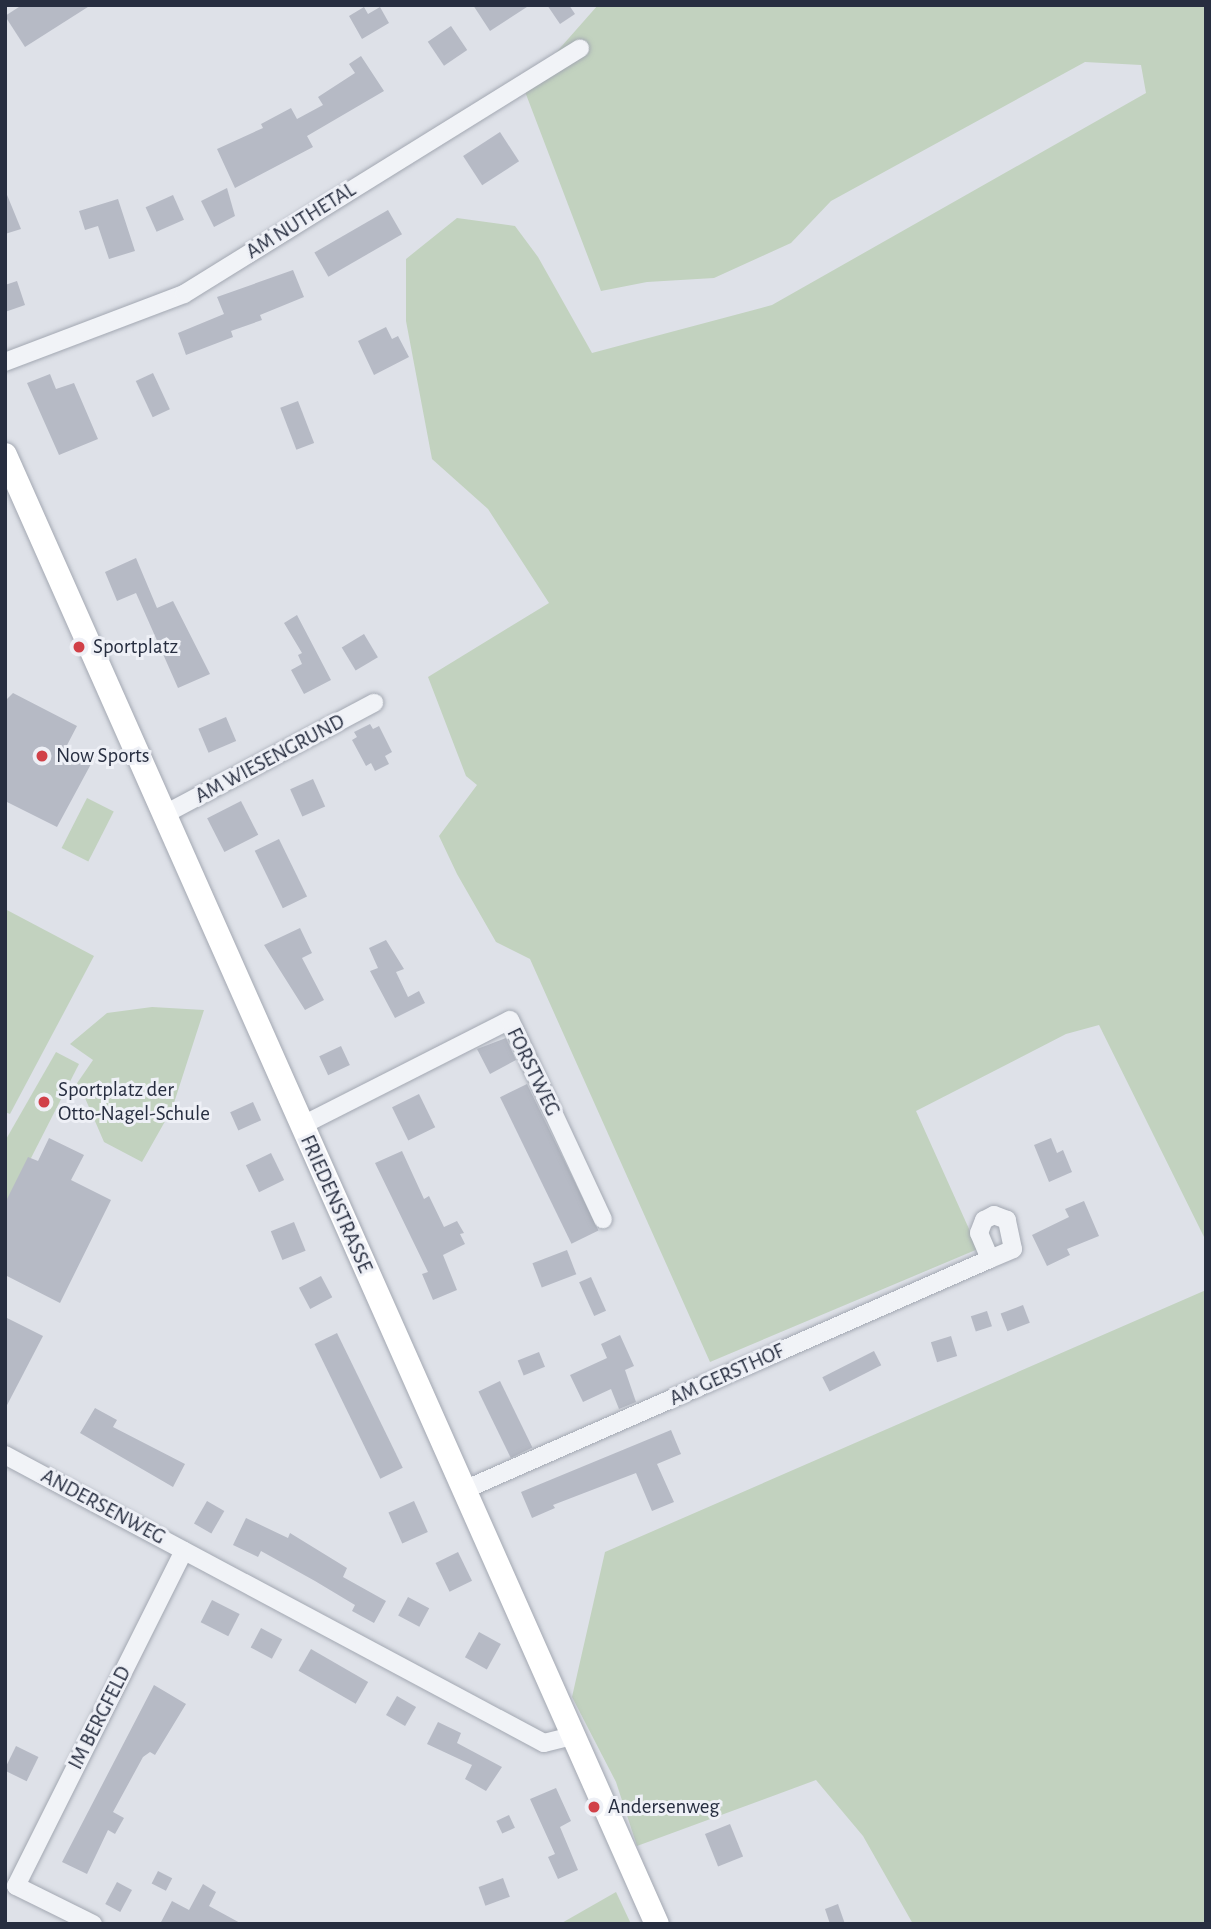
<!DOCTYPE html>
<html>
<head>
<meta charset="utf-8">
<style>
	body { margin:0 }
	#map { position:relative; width:1211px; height:1929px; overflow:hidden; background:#dee1e8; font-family:"Alegreya Sans",sans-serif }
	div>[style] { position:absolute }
	.green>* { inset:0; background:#c2d2bf; transform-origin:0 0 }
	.building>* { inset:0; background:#b6bac5; transform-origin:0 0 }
	.roads { filter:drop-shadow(0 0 2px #a3a8b2) drop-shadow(0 0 2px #a3a8b2) }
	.street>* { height:18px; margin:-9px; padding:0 9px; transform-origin:9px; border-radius:9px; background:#f1f3f7 }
	.secondary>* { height:24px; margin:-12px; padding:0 12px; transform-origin:12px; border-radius:12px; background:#fff }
	.dots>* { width:19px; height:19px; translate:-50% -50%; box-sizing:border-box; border:4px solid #eef0f6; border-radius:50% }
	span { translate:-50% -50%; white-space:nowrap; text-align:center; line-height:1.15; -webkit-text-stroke:6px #eef0f6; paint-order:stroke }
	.street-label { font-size:21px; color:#272e40 }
	.poi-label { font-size:21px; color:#272e40 }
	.left { translate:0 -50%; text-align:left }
	.frame { position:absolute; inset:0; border:7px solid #272e40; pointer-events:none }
</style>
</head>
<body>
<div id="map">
	<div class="green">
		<i style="clip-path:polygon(598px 5px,1206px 5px,1206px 1241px,1099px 1025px,1066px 1034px,916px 1111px,978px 1249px,710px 1362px,530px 959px,496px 942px,457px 874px,439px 836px,477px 785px,466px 776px,428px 677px,549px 603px,488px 509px,432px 459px,406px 321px,406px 259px,457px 218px,515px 226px,538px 257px,592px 353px,772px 305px,1146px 93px,1141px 65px,1085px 62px,831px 201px,791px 243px,714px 278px,647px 282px,601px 291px,524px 89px)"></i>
		<i style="left:87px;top:798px;width:30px;height:56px;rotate:27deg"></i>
		<i style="clip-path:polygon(5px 909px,94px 956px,10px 1114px,5px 1112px)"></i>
		<i style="clip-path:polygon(152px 1007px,204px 1010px,172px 1109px,142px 1162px,104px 1142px,85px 1098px,71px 1092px,93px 1060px,70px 1044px,107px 1013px)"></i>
		<i style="clip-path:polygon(56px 1052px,79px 1064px,5px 1209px,5px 1141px)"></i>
		<i style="clip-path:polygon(1206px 1290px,1206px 1924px,913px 1924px,863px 1836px,816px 1780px,637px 1846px,616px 1782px,572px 1697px,605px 1552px)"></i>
		<i style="clip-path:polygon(616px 1892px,631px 1924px,560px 1924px)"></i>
	</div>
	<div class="building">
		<i style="clip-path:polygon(22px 5px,91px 5px,25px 47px,5px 16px)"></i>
		<i style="clip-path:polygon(473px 5px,530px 5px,490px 31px)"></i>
		<i style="clip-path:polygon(547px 5px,569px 5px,575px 14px,560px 24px)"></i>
		<i style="clip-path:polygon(364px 7px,368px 14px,380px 7px,389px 23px,362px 39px,349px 16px)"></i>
		<i style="left:451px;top:26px;width:29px;height:28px;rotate:56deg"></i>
		<i style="clip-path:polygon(361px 56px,384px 91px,307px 136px,313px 147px,235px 188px,217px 149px,263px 128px,261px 124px,291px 108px,297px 119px,323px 105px,318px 97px,355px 73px,349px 64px)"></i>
		<i style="left:500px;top:132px;width:35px;height:44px;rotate:57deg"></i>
		<i style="clip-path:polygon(227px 188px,235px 216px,214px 227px,201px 201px)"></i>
		<i style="clip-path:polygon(5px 190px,21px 229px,5px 234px)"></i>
		<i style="left:173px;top:195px;width:27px;height:30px;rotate:66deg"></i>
		<i style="clip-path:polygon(118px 199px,135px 251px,109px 259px,98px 226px,85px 230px,79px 211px)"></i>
		<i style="left:388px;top:210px;width:28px;height:85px;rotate:60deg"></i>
		<i style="clip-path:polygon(293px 270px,304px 297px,260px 315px,262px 320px,231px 331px,233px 337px,186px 355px,178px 333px,224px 314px,217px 297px)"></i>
		<i style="clip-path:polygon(17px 281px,25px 305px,5px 312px,5px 285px)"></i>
		<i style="clip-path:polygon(386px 327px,392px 339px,398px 336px,409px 357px,374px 375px,358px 341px)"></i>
		<i style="left:153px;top:373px;width:40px;height:19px;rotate:65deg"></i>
		<i style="clip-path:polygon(50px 374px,56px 389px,74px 383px,98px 439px,59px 455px,27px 383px)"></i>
		<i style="left:298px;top:401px;width:45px;height:19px;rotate:69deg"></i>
		<i style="clip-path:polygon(136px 558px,157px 608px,173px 601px,210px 674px,178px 688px,136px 593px,117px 601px,105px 572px)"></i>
		<i style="clip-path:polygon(297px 615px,331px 680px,304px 694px,291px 670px,302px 664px,298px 655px,302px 653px,284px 623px)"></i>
		<i style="left:364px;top:634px;width:27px;height:26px;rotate:59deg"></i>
		<i style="clip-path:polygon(13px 693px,77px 726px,65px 749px,91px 764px,57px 827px,5px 801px,5px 701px)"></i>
		<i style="left:226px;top:717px;width:26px;height:30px;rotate:67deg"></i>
		<i style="clip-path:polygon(370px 724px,373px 729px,379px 726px,392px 752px,385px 756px,389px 764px,375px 771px,371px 763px,366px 766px,352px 740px,357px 737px,354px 732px)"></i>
		<i style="left:313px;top:779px;width:30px;height:25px;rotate:66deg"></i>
		<i style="left:241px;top:801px;width:38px;height:38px;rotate:63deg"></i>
		<i style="left:279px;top:839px;width:64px;height:27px;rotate:64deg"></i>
		<i style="clip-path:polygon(300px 928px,312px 953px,302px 958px,324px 1000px,305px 1010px,264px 945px)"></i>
		<i style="clip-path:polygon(386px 940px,404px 969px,396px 972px,408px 997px,419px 991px,425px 1003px,395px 1018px,370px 971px,378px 968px,369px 948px)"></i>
		<i style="clip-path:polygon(506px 1038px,516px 1060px,490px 1074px,477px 1049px)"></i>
		<i style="left:341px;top:1046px;width:21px;height:24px;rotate:65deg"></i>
		<i style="left:527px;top:1084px;width:163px;height:30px;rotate:64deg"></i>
		<i style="left:419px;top:1094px;width:37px;height:30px;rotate:64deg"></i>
		<i style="left:253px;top:1102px;width:20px;height:25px;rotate:66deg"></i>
		<i style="clip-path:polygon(49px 1138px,84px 1155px,71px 1180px,111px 1200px,60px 1303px,5px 1275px,5px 1203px,28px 1157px,38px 1161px)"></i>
		<i style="clip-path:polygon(1051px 1138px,1057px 1153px,1063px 1150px,1072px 1172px,1049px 1182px,1034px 1145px)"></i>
		<i style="clip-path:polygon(402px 1151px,424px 1199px,429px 1196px,444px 1227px,457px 1221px,464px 1233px,460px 1234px,465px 1244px,443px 1255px,457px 1290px,433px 1300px,422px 1274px,428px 1272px,375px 1163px)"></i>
		<i style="left:271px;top:1153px;width:30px;height:28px;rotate:64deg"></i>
		<i style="clip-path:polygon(1084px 1201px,1099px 1236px,1067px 1249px,1070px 1255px,1047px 1266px,1032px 1235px,1069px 1217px,1065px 1209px)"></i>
		<i style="left:294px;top:1222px;width:31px;height:25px;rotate:68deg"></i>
		<i style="left:567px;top:1250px;width:26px;height:37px;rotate:69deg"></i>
		<i style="left:321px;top:1276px;width:24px;height:25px;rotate:62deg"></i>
		<i style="left:591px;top:1277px;width:37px;height:13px;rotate:66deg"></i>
		<i style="left:1023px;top:1305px;width:19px;height:24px;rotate:69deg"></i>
		<i style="left:987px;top:1311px;width:16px;height:17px;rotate:72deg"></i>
		<i style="clip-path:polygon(5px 1317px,43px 1336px,5px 1409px)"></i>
		<i style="left:337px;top:1333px;width:150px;height:25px;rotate:64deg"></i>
		<i style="clip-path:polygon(620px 1335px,634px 1366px,625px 1370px,636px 1402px,619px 1409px,611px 1389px,583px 1402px,570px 1375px,607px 1358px,601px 1344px)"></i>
		<i style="left:951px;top:1336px;width:21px;height:21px;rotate:73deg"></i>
		<i style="left:874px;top:1351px;width:16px;height:58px;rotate:63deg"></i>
		<i style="left:539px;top:1352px;width:16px;height:23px;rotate:68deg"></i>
		<i style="left:500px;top:1381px;width:74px;height:24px;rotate:64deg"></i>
		<i style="clip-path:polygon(95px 1408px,117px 1420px,113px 1427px,185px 1464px,173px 1487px,80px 1433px)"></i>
		<i style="clip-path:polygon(671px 1430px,681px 1454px,657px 1464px,674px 1502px,652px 1511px,636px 1473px,553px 1505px,555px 1508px,532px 1518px,521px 1492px)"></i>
		<i style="left:207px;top:1501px;width:20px;height:26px;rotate:30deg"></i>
		<i style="left:414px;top:1501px;width:34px;height:28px;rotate:66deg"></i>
		<i style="clip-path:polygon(246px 1518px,288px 1538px,290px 1533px,347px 1568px,343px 1577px,386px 1601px,374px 1623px,352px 1611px,355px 1605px,315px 1581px,261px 1551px,258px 1557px,233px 1545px)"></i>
		<i style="left:458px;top:1552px;width:32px;height:25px;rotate:64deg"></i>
		<i style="left:408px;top:1597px;width:24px;height:21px;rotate:28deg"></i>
		<i style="left:212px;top:1600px;width:31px;height:25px;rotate:27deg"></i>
		<i style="left:261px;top:1628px;width:24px;height:22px;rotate:28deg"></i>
		<i style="left:479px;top:1632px;width:25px;height:29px;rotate:29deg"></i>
		<i style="left:311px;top:1649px;width:66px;height:25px;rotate:30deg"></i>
		<i style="clip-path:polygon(154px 1685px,186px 1704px,155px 1755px,150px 1752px,143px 1757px,113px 1812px,124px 1818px,115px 1834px,108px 1830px,87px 1874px,62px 1862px)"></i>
		<i style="left:397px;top:1696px;width:22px;height:22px;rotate:30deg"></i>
		<i style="clip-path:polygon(438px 1722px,461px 1733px,457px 1743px,502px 1767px,486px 1791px,465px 1779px,472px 1765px,427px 1744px)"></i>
		<i style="left:16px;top:1746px;width:25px;height:27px;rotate:26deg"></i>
		<i style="clip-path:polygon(556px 1788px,571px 1821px,560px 1827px,578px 1870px,558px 1879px,548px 1857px,555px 1854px,530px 1799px)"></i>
		<i style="left:509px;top:1815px;width:14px;height:14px;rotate:65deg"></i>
		<i style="left:730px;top:1824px;width:35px;height:27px;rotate:68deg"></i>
		<i style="left:158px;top:1871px;width:16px;height:14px;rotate:27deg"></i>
		<i style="left:503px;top:1878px;width:20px;height:26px;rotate:70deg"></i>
		<i style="left:117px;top:1882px;width:17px;height:25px;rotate:28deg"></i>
		<i style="clip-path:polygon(203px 1884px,216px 1892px,209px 1906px,242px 1924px,160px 1924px,172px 1901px,189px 1910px)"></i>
		<i style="clip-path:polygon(838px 1904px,845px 1924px,830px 1924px,825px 1909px)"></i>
	</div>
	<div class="roads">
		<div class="street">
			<i style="left:5px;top:362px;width:191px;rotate:-20.8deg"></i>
			<i style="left:184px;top:294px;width:466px;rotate:-31.8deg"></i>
			<i style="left:165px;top:814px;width:237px;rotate:-28deg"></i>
			<i style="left:301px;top:1126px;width:234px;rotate:-26.9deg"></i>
			<i style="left:510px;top:1020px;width:220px;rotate:65deg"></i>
			<i style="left:5px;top:1455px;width:611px;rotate:28.12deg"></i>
			<i style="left:544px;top:1743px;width:30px;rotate:-14deg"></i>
			<i style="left:464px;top:1490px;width:574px;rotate:-23.71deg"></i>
			<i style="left:990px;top:1259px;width:25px;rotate:-23deg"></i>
			<i style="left:1013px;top:1249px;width:30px;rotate:-102deg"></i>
			<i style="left:1007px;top:1220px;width:14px;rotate:-159deg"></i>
			<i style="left:994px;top:1215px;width:11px;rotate:153deg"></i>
			<i style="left:984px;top:1220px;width:14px;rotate:111deg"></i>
			<i style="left:979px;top:1233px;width:28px;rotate:67deg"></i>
			<i style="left:93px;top:1924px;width:86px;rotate:-153.7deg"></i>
			<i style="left:16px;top:1886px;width:375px;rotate:-63.4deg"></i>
		</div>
		<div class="secondary">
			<i style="left:5px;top:455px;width:1607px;rotate:66.07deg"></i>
		</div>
	</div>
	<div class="dots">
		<i style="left:79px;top:647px;background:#d14048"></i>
		<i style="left:42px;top:756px;background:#d14048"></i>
		<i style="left:44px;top:1102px;background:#d14048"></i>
		<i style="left:594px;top:1807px;background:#d14048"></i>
	</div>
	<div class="street-label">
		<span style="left:301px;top:221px;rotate:-32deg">AM NUTHETAL</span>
		<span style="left:270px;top:759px;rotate:-28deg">AM WIESENGRUND</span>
		<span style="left:533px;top:1072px;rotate:64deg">FORSTWEG</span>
		<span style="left:336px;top:1204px;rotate:66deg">FRIEDENSTRASSE</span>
		<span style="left:727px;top:1375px;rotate:-24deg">AM GERSTHOF</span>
		<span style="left:103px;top:1507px;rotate:28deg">ANDERSENWEG</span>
		<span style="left:100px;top:1718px;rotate:-63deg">IM BERGFELD</span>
	</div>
	<div class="poi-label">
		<span class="left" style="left:93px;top:647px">Sportplatz</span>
		<span class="left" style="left:56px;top:756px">Now Sports</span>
		<span class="left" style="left:58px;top:1102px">Sportplatz der<br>Otto-Nagel-Schule</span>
		<span class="left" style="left:608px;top:1807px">Andersenweg</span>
	</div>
	<div class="frame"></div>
</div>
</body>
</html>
